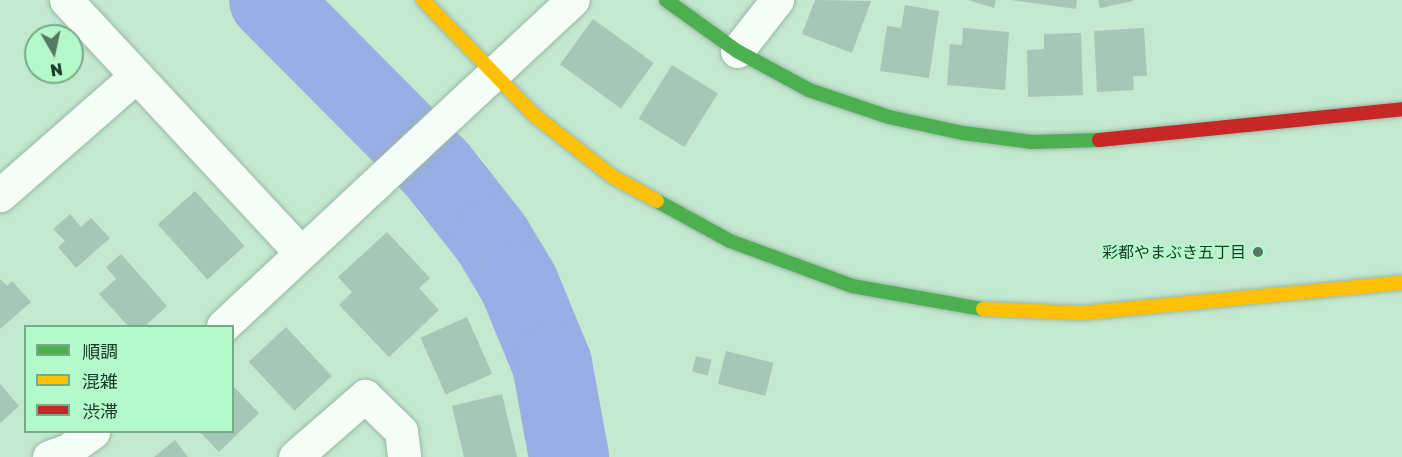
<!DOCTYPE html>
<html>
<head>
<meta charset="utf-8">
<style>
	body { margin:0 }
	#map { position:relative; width:1402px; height:457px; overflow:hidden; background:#c3e9d0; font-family:"Golos Text","Noto Sans JP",sans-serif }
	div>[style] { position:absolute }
	.river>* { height:80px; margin:-40px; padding:0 40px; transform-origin:40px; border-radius:40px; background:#98aee4 }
	.building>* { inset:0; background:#a4c7b7; transform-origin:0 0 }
	.roads { filter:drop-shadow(0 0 2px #99b8a4) drop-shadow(0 0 2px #99b8a4) }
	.street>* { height:33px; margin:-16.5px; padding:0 16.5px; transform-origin:16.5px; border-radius:16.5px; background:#f6fcf8 }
	.fast>* { height:14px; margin:-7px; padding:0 7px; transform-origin:7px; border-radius:7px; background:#4caf50 }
	.slow>* { height:14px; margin:-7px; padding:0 7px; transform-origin:7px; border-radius:7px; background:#ffc107 }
	.jam>* { height:14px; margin:-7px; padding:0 7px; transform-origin:7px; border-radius:7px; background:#c62828 }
	.dots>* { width:16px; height:16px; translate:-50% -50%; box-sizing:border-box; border:3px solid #b3f9ca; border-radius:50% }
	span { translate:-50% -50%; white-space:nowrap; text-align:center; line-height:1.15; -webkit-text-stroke:5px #b3f9ca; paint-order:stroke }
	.poi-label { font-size:16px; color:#1c3927 }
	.right { translate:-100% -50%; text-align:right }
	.legend { position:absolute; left:24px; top:325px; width:210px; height:108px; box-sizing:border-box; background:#b3f9ca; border:2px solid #77ac89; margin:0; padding:8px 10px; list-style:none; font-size:18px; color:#1c3927 }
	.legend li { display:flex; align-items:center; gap:12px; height:30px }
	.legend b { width:30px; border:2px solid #77ac89 }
	.north { position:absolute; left:24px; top:24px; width:60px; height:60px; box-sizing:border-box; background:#b3f9ca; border:2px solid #77ac89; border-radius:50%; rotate:171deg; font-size:16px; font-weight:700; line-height:24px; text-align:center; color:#1c3927 }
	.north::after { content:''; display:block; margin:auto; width:21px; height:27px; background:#567762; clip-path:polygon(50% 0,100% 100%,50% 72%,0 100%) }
</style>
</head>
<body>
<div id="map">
	<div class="river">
		<i style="left:269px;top:0;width:238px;rotate:45.2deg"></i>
		<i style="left:437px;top:169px;width:89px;rotate:51.8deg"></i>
		<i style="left:492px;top:239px;width:52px;rotate:59deg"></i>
		<i style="left:519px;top:284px;width:87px;rotate:67.6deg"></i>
		<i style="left:552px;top:364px;width:95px;rotate:79.6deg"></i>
	</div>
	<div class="building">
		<i style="clip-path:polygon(815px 0,871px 1px,852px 53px,802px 34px)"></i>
		<i style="clip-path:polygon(968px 0,996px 0,994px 8px)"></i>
		<i style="clip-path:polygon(1011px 0,1077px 0,1076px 9px)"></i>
		<i style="clip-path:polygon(1098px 0,1133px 0,1133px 1px,1100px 8px)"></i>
		<i style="clip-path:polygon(905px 5px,939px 11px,929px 78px,880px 71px,887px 26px,901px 28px)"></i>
		<i style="left:593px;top:19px;width:75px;height:56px;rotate:36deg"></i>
		<i style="clip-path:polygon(963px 28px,1009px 32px,1005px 90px,947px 85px,950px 44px,962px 45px)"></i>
		<i style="clip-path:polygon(1144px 28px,1147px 76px,1133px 76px,1134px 90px,1097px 92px,1094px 31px)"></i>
		<i style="clip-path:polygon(1081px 33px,1083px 95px,1028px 97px,1027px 50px,1044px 49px,1044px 34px)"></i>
		<i style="left:672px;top:65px;width:54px;height:63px;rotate:32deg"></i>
		<i style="left:195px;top:191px;width:74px;height:50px;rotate:48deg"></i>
		<i style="clip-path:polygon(70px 214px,81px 227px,91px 218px,110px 238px,76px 268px,58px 247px,65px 241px,53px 229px)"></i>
		<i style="clip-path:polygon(387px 232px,430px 278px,419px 288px,439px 310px,389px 357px,339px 305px,352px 292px,338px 277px)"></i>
		<i style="clip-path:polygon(121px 254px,167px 306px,145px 326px,128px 326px,99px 294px,116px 279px,106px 267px)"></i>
		<i style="clip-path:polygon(0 279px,7px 286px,12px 281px,31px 302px,0 329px)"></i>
		<i style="left:467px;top:317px;width:62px;height:51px;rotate:66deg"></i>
		<i style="left:286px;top:327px;width:67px;height:51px;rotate:47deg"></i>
		<i style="left:726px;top:351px;width:49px;height:34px;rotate:14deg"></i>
		<i style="left:696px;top:356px;width:16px;height:16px;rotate:14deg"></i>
		<i style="clip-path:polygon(0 384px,19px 406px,0 423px)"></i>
		<i style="clip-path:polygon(232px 385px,259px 413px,219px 452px,200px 432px,232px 432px)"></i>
		<i style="clip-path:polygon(502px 394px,517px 457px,464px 457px,452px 406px)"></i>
		<i style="clip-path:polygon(175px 440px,188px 457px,154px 457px)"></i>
	</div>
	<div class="roads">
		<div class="street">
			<i style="left:66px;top:0;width:345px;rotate:47.1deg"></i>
			<i style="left:737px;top:51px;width:65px;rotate:-51.9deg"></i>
			<i style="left:0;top:195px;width:181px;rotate:-41.2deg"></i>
			<i style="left:223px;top:326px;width:478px;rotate:-43deg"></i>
			<i style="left:49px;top:457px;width:20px;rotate:-20deg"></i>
			<i style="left:68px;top:450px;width:31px;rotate:-36deg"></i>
			<i style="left:295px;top:457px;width:93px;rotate:-41.1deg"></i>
			<i style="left:365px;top:396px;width:50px;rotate:44.2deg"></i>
			<i style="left:401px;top:431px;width:26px;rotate:83deg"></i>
		</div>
		<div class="fast">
			<i style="left:666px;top:0;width:87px;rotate:35.7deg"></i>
			<i style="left:737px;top:51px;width:82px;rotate:28.4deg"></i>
			<i style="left:809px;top:90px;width:84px;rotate:18.6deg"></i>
			<i style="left:889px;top:117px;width:76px;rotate:12.2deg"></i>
			<i style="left:963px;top:133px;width:70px;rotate:7.4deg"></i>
			<i style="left:1032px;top:142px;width:67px;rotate:-1.7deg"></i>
			<i style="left:657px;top:201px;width:83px;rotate:28.7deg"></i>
			<i style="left:730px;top:241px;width:130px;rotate:20.2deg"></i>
			<i style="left:852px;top:286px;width:133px;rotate:10deg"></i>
		</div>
		<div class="slow">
			<i style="left:423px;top:0;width:160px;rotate:46deg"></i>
			<i style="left:534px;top:115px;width:100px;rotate:38.1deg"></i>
			<i style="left:613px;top:177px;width:50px;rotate:28.6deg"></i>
			<i style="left:983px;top:309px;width:99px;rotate:2.3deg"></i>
			<i style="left:1082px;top:313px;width:321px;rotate:-5.4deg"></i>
		</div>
		<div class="jam">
			<i style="left:1099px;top:140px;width:305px;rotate:-5.8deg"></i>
		</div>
	</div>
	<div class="dots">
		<i style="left:1258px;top:252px;background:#567762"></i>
	</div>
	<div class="poi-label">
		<span class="right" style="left:1246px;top:252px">彩都やまぶき五丁目</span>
	</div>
	<ul class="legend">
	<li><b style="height:8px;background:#4caf50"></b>順調</li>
	<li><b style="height:8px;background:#ffc107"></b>混雑</li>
	<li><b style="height:8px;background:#c62828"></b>渋滞</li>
	</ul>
	<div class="north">N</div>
</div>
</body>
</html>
